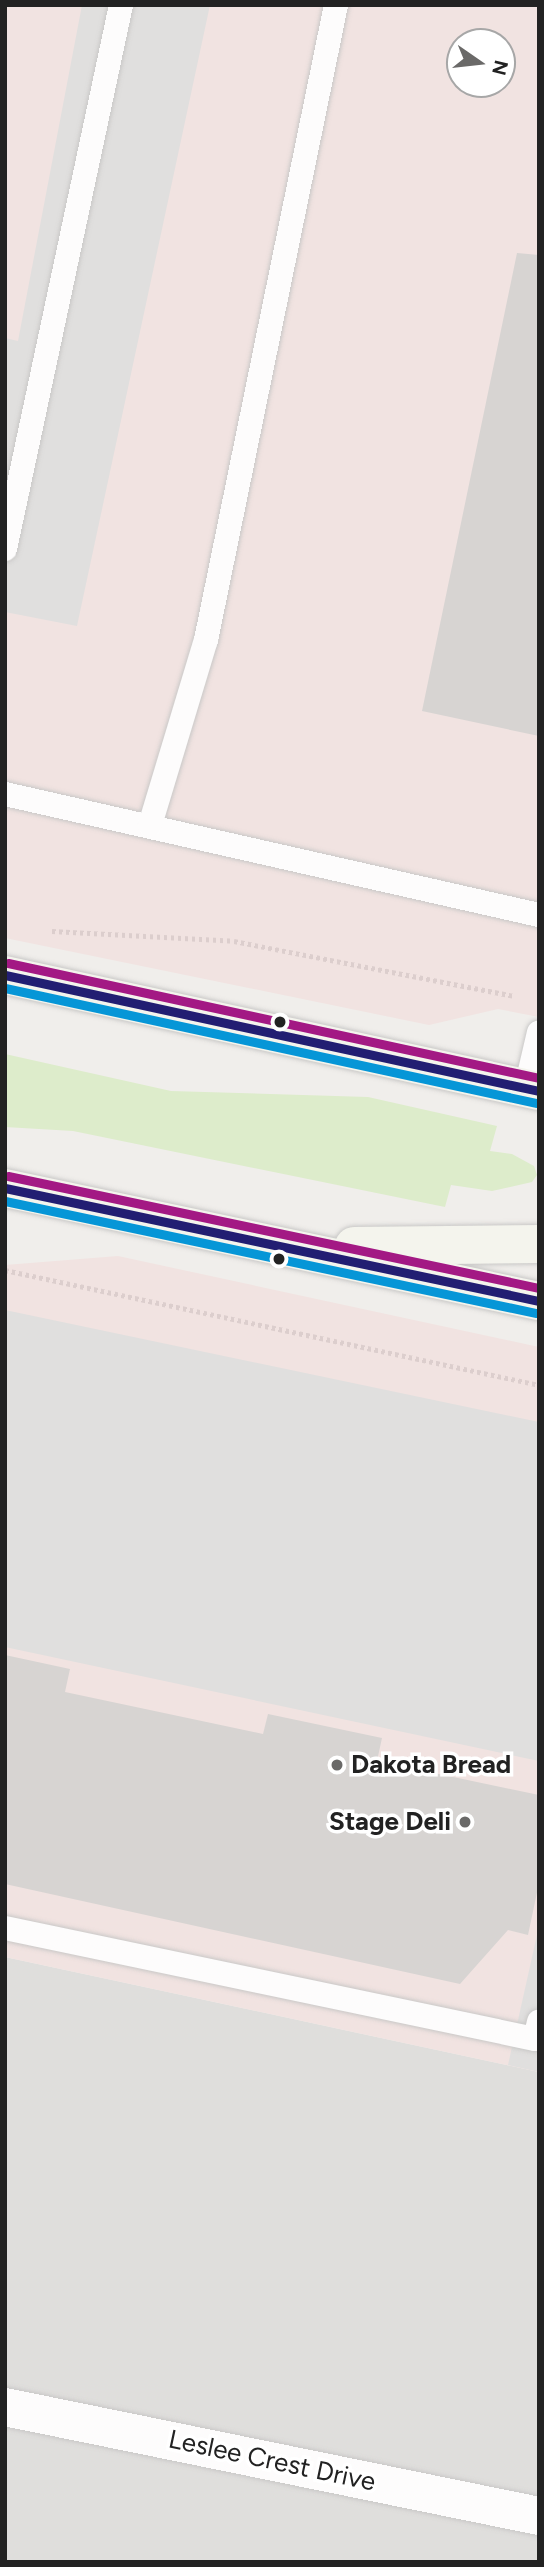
<!DOCTYPE html>
<html>
<head>
<meta charset="utf-8">
<style>
	body { margin:0 }
	#map { position:relative; width:544px; height:2567px; overflow:hidden; background:#f0eeeb; font-family:Figtree,sans-serif }
	div>[style] { position:absolute }
	.residential>* { inset:0; background:#dfdedc }
	.commercial>* { inset:0; background:#f1e3e1 }
	.grass>* { inset:0; background:#ddeccb }
	.parking>* { inset:0; background:#e0dfde }
	.building>* { inset:0; background:#d7d4d2 }
	.path>* { height:4.5px; margin-top:-2.25px; transform-origin:0; background:repeating-linear-gradient(90deg,#dccecd 0 3.5px,transparent 0 7px) }
	.roads { filter:drop-shadow(0 0 2px #c9c8c7) drop-shadow(0 0 2px #c9c8c7) }
	.lane>* { height:24px; margin:-12px; padding:0 12px; transform-origin:12px; border-radius:12px; background:#fdfcfc }
	.street>* { height:38px; margin:-19px; padding:0 19px; transform-origin:19px; border-radius:19px; background:#fdfcfc }
	.secondary>* { height:38px; margin:-19px; padding:0 19px; transform-origin:19px; border-radius:19px; background:#f4f4ed }
	.bus-1>* { height:9px; margin:-4.5px; padding:0 4.5px; transform-origin:4.5px; border-radius:4.5px; background:#221e72 }
	.bus-2>* { height:9px; margin:-4.5px; padding:0 4.5px; transform-origin:4.5px; border-radius:4.5px; background:#0696d7 }
	.bus-3>* { height:9px; margin:-4.5px; padding:0 4.5px; transform-origin:4.5px; border-radius:4.5px; background:#a31984 }
	.dots>* { width:19px; height:19px; translate:-50% -50%; box-sizing:border-box; border:4px solid #fff; border-radius:50% }
	span { translate:-50% -50%; white-space:nowrap; text-align:center; line-height:1.15; -webkit-text-stroke:7px #fff; paint-order:stroke }
	.poi-label { font-size:26px; color:#222; font-weight:700 }
	.left { translate:0 -50%; text-align:left }
	.right { translate:-100% -50%; text-align:right }
	.street-label { font-size:26px; color:#222 }
	.frame { position:absolute; inset:0; border:7px solid #222; pointer-events:none }
	.north { position:absolute; left:446px; top:28px; width:70px; height:70px; box-sizing:border-box; background:#fff; border:2px solid #a7a7a7; border-radius:50%; rotate:104deg; font-size:19px; font-weight:700; line-height:28px; text-align:center; color:#222 }
	.north::after { content:''; display:block; margin:auto; width:24px; height:32px; background:#6a6968; clip-path:polygon(50% 0,100% 100%,50% 72%,0 100%) }
</style>
</head>
<body>
<div id="map">
	<div class="residential">
		<i style="clip-path:polygon(5px 1957px,539px 2072px,539px 2562px,5px 2562px)"></i>
	</div>
	<div class="commercial">
		<i style="clip-path:polygon(evenodd,5px 5px,539px 5px,539px 1017px,498px 1009px,429px 1025px,5px 938px,5px 5px,460px 42px,502px 42px,502px 84px,460px 84px,460px 42px)"></i>
		<i style="clip-path:polygon(118px 1256px,539px 1347px,539px 2072px,5px 1957px,5px 1265px)"></i>
	</div>
	<div class="grass">
		<i style="clip-path:polygon(5px 1054px,171px 1091px,368px 1097px,497px 1126px,490px 1151px,512px 1154px,534px 1166px,537px 1175px,532px 1182px,492px 1191px,451px 1185px,445px 1207px,73px 1131px,5px 1127px)"></i>
	</div>
	<div class="parking">
		<i style="clip-path:polygon(82px 5px,210px 5px,77px 626px,5px 612px,5px 338px,18px 341px)"></i>
		<i style="clip-path:polygon(5px 1310px,539px 1422px,539px 1761px,5px 1647px)"></i>
		<i style="clip-path:polygon(539px 1926px,539px 2072px,508px 2065px)"></i>
	</div>
	<div class="building">
		<i style="clip-path:polygon(517px 253px,539px 255px,539px 736px,422px 711px)"></i>
		<i style="clip-path:polygon(5px 1655px,70px 1669px,65px 1692px,263px 1734px,268px 1714px,382px 1738px,377px 1761px,539px 1795px,539px 1883px,528px 1935px,508px 1930px,460px 1984px,5px 1884px)"></i>
	</div>
	<div class="path">
		<i style="left:52px;top:931px;width:182px;rotate:3.1deg"></i>
		<i style="left:234px;top:941px;width:285px;rotate:11.1deg"></i>
		<i style="left:5px;top:1270px;width:546px;rotate:12.15deg"></i>
	</div>
	<div class="roads">
		<div class="lane">
			<i style="left:5px;top:549px;width:556px;rotate:-77.96deg"></i>
			<i style="left:5px;top:794px;width:548px;rotate:12.77deg"></i>
			<i style="left:150px;top:825px;width:193px;rotate:-73.2deg"></i>
			<i style="left:206px;top:640px;width:648px;rotate:-78.43deg"></i>
			<i style="left:526px;top:1088px;width:57px;rotate:-76.9deg"></i>
			<i style="left:5px;top:1928px;width:541px;rotate:11.83deg"></i>
			<i style="left:535px;top:2039px;width:18px;rotate:-77deg"></i>
		</div>
		<div class="street">
			<i style="left:5px;top:2407px;width:545px;rotate:11.54deg"></i>
		</div>
		<div class="secondary">
			<i style="left:5px;top:975px;width:546px;rotate:12.26deg"></i>
			<i style="left:5px;top:1188px;width:546px;rotate:11.95deg"></i>
			<i style="left:354px;top:1246px;width:185px;rotate:-0.6deg"></i>
		</div>
	</div>
	<div class="bus-1">
		<i style="left:5px;top:975px;width:546px;rotate:12.26deg"></i>
		<i style="left:5px;top:1188px;width:546px;rotate:11.95deg"></i>
	</div>
	<div class="bus-2">
		<i style="left:5px;top:988px;width:543px;rotate:12.22deg"></i>
		<i style="left:5px;top:1201px;width:543px;rotate:11.91deg"></i>
	</div>
	<div class="bus-3">
		<i style="left:8px;top:963px;width:543px;rotate:12.22deg"></i>
		<i style="left:8px;top:1176px;width:543px;rotate:11.91deg"></i>
	</div>
	<div class="dots">
		<i style="left:280px;top:1022px;background:#222"></i>
		<i style="left:279px;top:1259px;background:#222"></i>
		<i style="left:337px;top:1765px;background:#6a6968"></i>
		<i style="left:465px;top:1822px;background:#6a6968"></i>
	</div>
	<div class="poi-label">
		<span class="left" style="left:351px;top:1765px">Dakota Bread</span>
		<span class="right" style="left:451px;top:1822px">Stage Deli</span>
	</div>
	<div class="street-label">
		<span style="left:272px;top:2461px;rotate:12deg">Leslee Crest Drive</span>
	</div>
	<div class="frame"></div>
	<div class="north">N</div>
</div>
</body>
</html>
